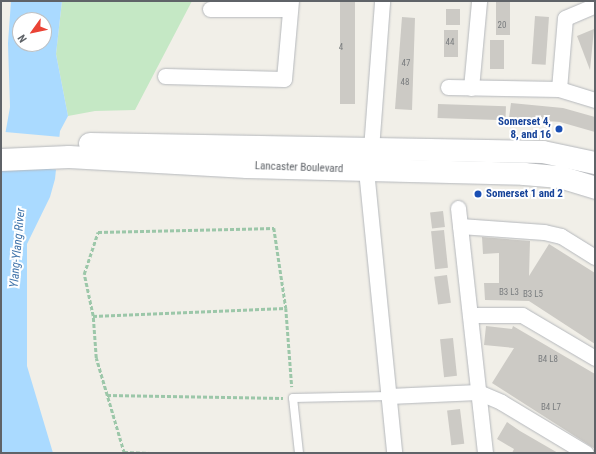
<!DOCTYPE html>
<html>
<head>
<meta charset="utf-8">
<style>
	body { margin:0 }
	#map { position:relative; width:596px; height:454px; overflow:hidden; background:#f1efe8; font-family:"Roboto Condensed",sans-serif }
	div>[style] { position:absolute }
	.green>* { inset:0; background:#c5e8c5 }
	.water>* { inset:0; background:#aadaff }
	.pier>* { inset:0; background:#f1efe8; transform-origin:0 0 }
	.building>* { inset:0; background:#cccac5; transform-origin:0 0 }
	.path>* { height:2.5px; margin-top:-1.25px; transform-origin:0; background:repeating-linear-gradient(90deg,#9cc7a9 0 4px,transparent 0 6px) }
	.roads { filter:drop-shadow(0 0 1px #b5b8bc) drop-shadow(0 0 1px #b5b8bc) }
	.lane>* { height:8px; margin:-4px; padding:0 4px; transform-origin:4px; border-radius:4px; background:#fff }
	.street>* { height:15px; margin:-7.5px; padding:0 7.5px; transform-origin:7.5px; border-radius:7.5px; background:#fff }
	.secondary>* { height:22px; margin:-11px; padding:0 11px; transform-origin:11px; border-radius:11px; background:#fff }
	.dots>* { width:11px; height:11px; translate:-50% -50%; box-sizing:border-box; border:2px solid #fff; border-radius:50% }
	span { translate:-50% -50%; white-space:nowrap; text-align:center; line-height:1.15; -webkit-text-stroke:4px #fff; paint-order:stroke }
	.number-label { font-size:9px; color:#7a7d7f }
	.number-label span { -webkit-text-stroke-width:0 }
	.transit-label { font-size:11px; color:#164399; font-weight:700 }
	.right { translate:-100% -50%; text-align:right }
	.left { translate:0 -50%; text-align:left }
	.street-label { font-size:11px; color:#5f6368 }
	.water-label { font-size:12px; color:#4174aa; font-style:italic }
	.frame { position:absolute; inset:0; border:2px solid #5f6368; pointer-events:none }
	.north { position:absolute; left:12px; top:12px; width:40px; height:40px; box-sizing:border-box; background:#fff; border:1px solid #bfc1c3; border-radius:50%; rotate:237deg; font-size:11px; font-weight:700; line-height:16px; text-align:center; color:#5f6368 }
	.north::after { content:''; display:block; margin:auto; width:14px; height:18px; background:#ea4335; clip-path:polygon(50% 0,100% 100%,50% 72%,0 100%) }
</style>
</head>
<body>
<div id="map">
	<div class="green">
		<i style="clip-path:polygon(62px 1px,192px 1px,135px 110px,95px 111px,68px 116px,56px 54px)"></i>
	</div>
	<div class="water">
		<i style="clip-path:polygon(evenodd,11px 1px,62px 1px,56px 54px,68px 116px,60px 131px,55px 179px,50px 197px,27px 244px,27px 366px,53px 453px,1px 453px,1px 158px,10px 107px,8px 43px,11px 1px,20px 20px,44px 20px,44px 44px,20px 44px,20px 20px)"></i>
	</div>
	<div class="pier">
		<i style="left:61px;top:137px;width:33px;height:59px;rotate:95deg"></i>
	</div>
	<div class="building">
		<i style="left:340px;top:1px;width:15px;height:103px"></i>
		<i style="left:496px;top:1px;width:14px;height:34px"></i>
		<i style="left:446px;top:9px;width:14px;height:16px"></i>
		<i style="left:535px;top:16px;width:14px;height:48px;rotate:4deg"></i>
		<i style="clip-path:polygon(402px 17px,415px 18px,412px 110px,395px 109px)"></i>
		<i style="clip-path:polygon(594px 29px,590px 70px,577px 36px)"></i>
		<i style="left:444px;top:30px;width:14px;height:27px"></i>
		<i style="left:490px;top:40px;width:14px;height:29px"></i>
		<i style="clip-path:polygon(511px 103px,563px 108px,595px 117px,595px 132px,560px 122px,509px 118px)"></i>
		<i style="left:438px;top:104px;width:68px;height:14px;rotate:2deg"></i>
		<i style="left:443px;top:211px;width:16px;height:13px;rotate:83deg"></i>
		<i style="left:444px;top:230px;width:38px;height:13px;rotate:84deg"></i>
		<i style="clip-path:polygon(482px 237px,530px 241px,529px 276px,549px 244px,595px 273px,595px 344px,529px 301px,485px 300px,484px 283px,499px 283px,499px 253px,483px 254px)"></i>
		<i style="left:447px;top:275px;width:28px;height:13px;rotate:82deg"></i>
		<i style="clip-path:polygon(486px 326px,512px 329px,513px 326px,595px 374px,595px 449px,492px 383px,514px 348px,484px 345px)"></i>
		<i style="left:453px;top:338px;width:38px;height:13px;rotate:84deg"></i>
		<i style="left:460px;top:409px;width:35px;height:13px;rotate:83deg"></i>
		<i style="clip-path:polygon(507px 422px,520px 431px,558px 453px,512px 453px,514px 449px,497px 439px)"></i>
	</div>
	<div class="path">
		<i style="left:93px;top:316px;width:193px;rotate:-2.4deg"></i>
		<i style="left:107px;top:395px;width:176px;rotate:1deg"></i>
		<i style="left:124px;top:452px;width:26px;rotate:2deg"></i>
		<i style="left:124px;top:453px;width:99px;rotate:-106.4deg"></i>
		<i style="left:96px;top:358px;width:42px;rotate:-94.1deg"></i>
		<i style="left:93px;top:316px;width:43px;rotate:-102.1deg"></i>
		<i style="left:84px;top:274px;width:44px;rotate:-71.6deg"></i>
		<i style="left:98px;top:232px;width:176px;rotate:-1.3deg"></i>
		<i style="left:274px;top:228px;width:81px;rotate:81.5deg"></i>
		<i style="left:286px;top:308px;width:79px;rotate:85.7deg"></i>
	</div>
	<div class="roads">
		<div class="lane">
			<i style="left:299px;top:453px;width:55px;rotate:-96.2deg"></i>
			<i style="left:293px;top:398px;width:96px;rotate:-1.2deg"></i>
		</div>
		<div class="street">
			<i style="left:210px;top:9px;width:80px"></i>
			<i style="left:165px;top:76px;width:119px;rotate:1.4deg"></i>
			<i style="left:284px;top:79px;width:78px;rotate:-84.9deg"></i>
			<i style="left:448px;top:87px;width:111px;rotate:1deg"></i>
			<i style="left:559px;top:89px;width:38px;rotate:17deg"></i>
			<i style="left:471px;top:88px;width:87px;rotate:-84.7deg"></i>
			<i style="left:559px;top:89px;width:71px;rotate:-85.2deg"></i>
			<i style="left:565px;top:18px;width:33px;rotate:-23deg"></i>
			<i style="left:371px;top:149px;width:148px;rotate:-85.7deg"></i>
			<i style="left:366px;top:170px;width:284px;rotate:84.3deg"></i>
			<i style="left:458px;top:208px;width:246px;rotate:83.7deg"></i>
			<i style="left:460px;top:226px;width:84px;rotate:4.1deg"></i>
			<i style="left:544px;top:232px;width:17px;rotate:13deg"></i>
			<i style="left:561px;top:236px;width:40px;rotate:32deg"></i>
			<i style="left:470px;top:315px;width:52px"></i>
			<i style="left:522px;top:315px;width:85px;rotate:30.5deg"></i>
			<i style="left:389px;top:396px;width:89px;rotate:-2.6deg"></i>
			<i style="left:478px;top:392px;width:25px;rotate:23deg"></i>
			<i style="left:501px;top:402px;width:99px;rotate:31deg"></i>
		</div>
		<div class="secondary">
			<i style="left:90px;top:144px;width:453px;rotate:1deg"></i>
			<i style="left:543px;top:152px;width:53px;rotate:11.9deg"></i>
			<i style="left:1px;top:160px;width:68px;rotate:-2.5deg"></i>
			<i style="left:69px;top:157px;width:178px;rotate:3.2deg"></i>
			<i style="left:247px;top:167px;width:277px;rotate:1.4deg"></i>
			<i style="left:524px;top:174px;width:36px;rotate:5deg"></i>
			<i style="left:560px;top:177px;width:37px;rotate:17deg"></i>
		</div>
	</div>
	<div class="dots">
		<i style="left:559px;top:129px;background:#1a4fb4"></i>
		<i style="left:478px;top:194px;background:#1a4fb4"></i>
	</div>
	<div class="number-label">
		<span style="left:502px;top:25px">20</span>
		<span style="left:450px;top:42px">44</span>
		<span style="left:341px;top:47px">4</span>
		<span style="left:406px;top:63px">47</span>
		<span style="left:405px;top:82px">48</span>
		<span style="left:509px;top:292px">B3 L3</span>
		<span style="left:533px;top:294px">B3 L5</span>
		<span style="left:548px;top:359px">B4 L8</span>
		<span style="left:551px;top:407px">B4 L7</span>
	</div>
	<div class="transit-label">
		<span class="right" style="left:551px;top:129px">Somerset 4,<br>8, and 16</span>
		<span class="left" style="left:486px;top:194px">Somerset 1 and 2</span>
	</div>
	<div class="street-label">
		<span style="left:299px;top:168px;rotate:2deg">Lancaster Boulevard</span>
	</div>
	<div class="water-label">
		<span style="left:18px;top:248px;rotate:-85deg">Ylang-Ylang River</span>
	</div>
	<div class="frame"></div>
	<div class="north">N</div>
</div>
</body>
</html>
